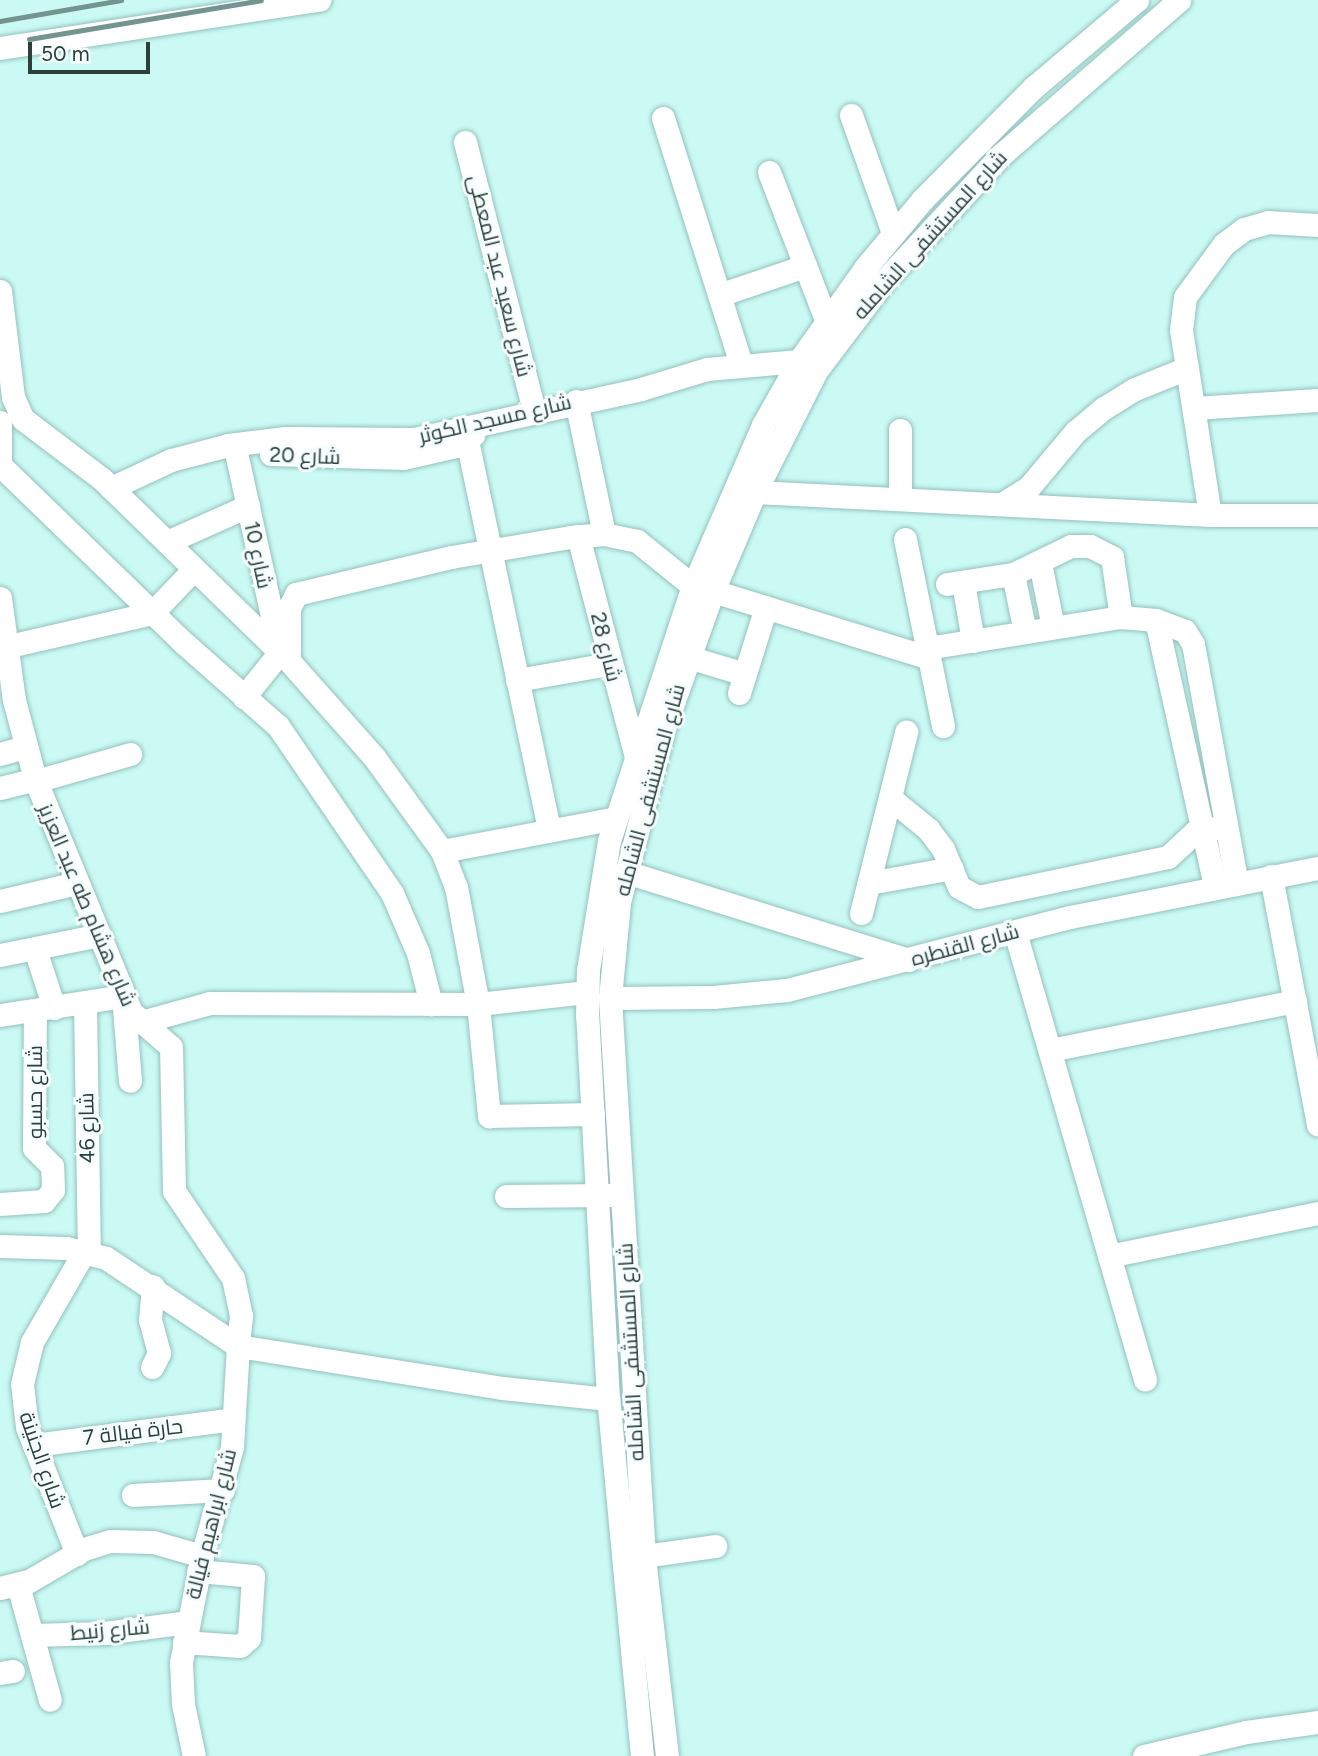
<!DOCTYPE html>
<html>
<head>
<meta charset="utf-8">
<style>
	body { margin:0 }
	#map { position:relative; width:1318px; height:1756px; overflow:hidden; background:#cbfaf5; font-family:Figtree,Cairo,sans-serif }
	div>[style] { position:absolute }
	.roads { filter:drop-shadow(0 0 2px #94c1bd) drop-shadow(0 0 2px #94c1bd) }
	.minor>* { height:23px; margin:-11.5px; padding:0 11.5px; transform-origin:11.5px; border-radius:11.5px; background:#fff }
	.rail>* { height:5px; margin:-2.5px; padding:0 2.5px; transform-origin:2.5px; border-radius:2.5px; background:#749490 }
	span { translate:-50% -50%; white-space:nowrap; text-align:center; line-height:1.15; -webkit-text-stroke:6px #f5fefd; paint-order:stroke }
	.street-label { font-size:21px; color:#2c3f3d }
	.scale { position:absolute; left:28px; top:42px; width:122px; height:32px; box-sizing:border-box; border:4px solid #2c3f3d; border-top:0; padding-left:9px; font-size:21px; line-height:24px; white-space:nowrap; color:#2c3f3d; -webkit-text-stroke:5px #f5fefd; paint-order:stroke }
</style>
</head>
<body>
<div id="map">
	<div class="roads">
		<div class="minor">
			<i style="left:0;top:48px;width:323px;rotate:-8.6deg"></i>
			<i style="left:851px;top:115px;width:125px;rotate:70.4deg"></i>
			<i style="left:663px;top:118px;width:258px;rotate:72.4deg"></i>
			<i style="left:465px;top:142px;width:277px;rotate:75.6deg"></i>
			<i style="left:769px;top:172px;width:159px;rotate:68.9deg"></i>
			<i style="left:0;top:291px;width:107px;rotate:83deg"></i>
			<i style="left:13px;top:397px;width:24px;rotate:66deg"></i>
			<i style="left:23px;top:419px;width:99px;rotate:37.2deg"></i>
			<i style="left:102px;top:479px;width:261px;rotate:44.2deg"></i>
			<i style="left:289px;top:661px;width:128px;rotate:48.5deg"></i>
			<i style="left:374px;top:757px;width:116px;rotate:54.1deg"></i>
			<i style="left:442px;top:851px;width:39px;rotate:69deg"></i>
			<i style="left:456px;top:887px;width:119px;rotate:79.4deg"></i>
			<i style="left:478px;top:1004px;width:113px;rotate:84.4deg"></i>
			<i style="left:489px;top:1116px;width:104px;rotate:-1.1deg"></i>
			<i style="left:719px;top:295px;width:91px;rotate:-18.6deg"></i>
			<i style="left:576px;top:401px;width:136px;rotate:78.1deg"></i>
			<i style="left:1194px;top:408px;width:124px;rotate:-3.7deg"></i>
			<i style="left:0;top:422px;width:40px;rotate:90deg"></i>
			<i style="left:900px;top:430px;width:68px;rotate:90deg"></i>
			<i style="left:467px;top:440px;width:399px;rotate:78.1deg"></i>
			<i style="left:271px;top:454px;width:132px;rotate:1.7deg"></i>
			<i style="left:403px;top:458px;width:59px;rotate:-12.6deg"></i>
			<i style="left:461px;top:445px;width:16px;rotate:-40deg"></i>
			<i style="left:237px;top:457px;width:200px;rotate:77.6deg"></i>
			<i style="left:280px;top:652px;width:58px;rotate:128.7deg"></i>
			<i style="left:0;top:465px;width:257px;rotate:44.1deg"></i>
			<i style="left:185px;top:644px;width:124px;rotate:41.4deg"></i>
			<i style="left:278px;top:726px;width:202px;rotate:55.7deg"></i>
			<i style="left:392px;top:893px;width:65px;rotate:66.6deg"></i>
			<i style="left:418px;top:953px;width:53px;rotate:75.7deg"></i>
			<i style="left:111px;top:488px;width:66px;rotate:-25deg"></i>
			<i style="left:171px;top:460px;width:59px;rotate:-14.7deg"></i>
			<i style="left:228px;top:445px;width:58px;rotate:-6.9deg"></i>
			<i style="left:286px;top:438px;width:128px;rotate:0.4deg"></i>
			<i style="left:414px;top:439px;width:232px;rotate:-12.4deg"></i>
			<i style="left:641px;top:389px;width:69px;rotate:-16.9deg"></i>
			<i style="left:707px;top:369px;width:92px;rotate:-5deg"></i>
			<i style="left:755px;top:492px;width:456px;rotate:2.9deg"></i>
			<i style="left:1210px;top:515px;width:108px"></i>
			<i style="left:1002px;top:504px;width:32px;rotate:-32deg"></i>
			<i style="left:1029px;top:487px;width:72px;rotate:-50.1deg"></i>
			<i style="left:1075px;top:432px;width:38px;rotate:-40deg"></i>
			<i style="left:1104px;top:408px;width:36px;rotate:-32deg"></i>
			<i style="left:1135px;top:389px;width:56px;rotate:-22deg"></i>
			<i style="left:1210px;top:515px;width:187px;rotate:-98.9deg"></i>
			<i style="left:1181px;top:330px;width:33px;rotate:-83deg"></i>
			<i style="left:1185px;top:297px;width:66px;rotate:-53.7deg"></i>
			<i style="left:1224px;top:244px;width:25px;rotate:-37deg"></i>
			<i style="left:1244px;top:229px;width:25px;rotate:-16deg"></i>
			<i style="left:1268px;top:222px;width:50px;rotate:3.4deg"></i>
			<i style="left:578px;top:536px;width:228px;rotate:75.3deg"></i>
			<i style="left:905px;top:539px;width:191px;rotate:78.5deg"></i>
			<i style="left:167px;top:542px;width:89px;rotate:-24deg"></i>
			<i style="left:1040px;top:563px;width:65px;rotate:78.5deg"></i>
			<i style="left:1013px;top:574px;width:59px;rotate:78.3deg"></i>
			<i style="left:963px;top:582px;width:60px;rotate:80.4deg"></i>
			<i style="left:947px;top:584px;width:67px;rotate:-8.6deg"></i>
			<i style="left:1013px;top:574px;width:64px;rotate:-25.8deg"></i>
			<i style="left:1071px;top:546px;width:19px"></i>
			<i style="left:1090px;top:546px;width:25px;rotate:27deg"></i>
			<i style="left:1112px;top:557px;width:61px;rotate:81.5deg"></i>
			<i style="left:713px;top:591px;width:226px;rotate:17.2deg"></i>
			<i style="left:0;top:598px;width:103px;rotate:82.2deg"></i>
			<i style="left:14px;top:700px;width:82px;rotate:75.1deg"></i>
			<i style="left:35px;top:779px;width:252px;rotate:67.6deg"></i>
			<i style="left:131px;top:1012px;width:53px;rotate:41.2deg"></i>
			<i style="left:171px;top:1047px;width:144px;rotate:88.8deg"></i>
			<i style="left:174px;top:1191px;width:105px;rotate:55.9deg"></i>
			<i style="left:233px;top:1278px;width:39px;rotate:78deg"></i>
			<i style="left:241px;top:1316px;width:30px;rotate:96deg"></i>
			<i style="left:238px;top:1346px;width:267px;rotate:9deg"></i>
			<i style="left:502px;top:1388px;width:107px;rotate:5.9deg"></i>
			<i style="left:1156px;top:620px;width:273px;rotate:77.5deg"></i>
			<i style="left:5px;top:647px;width:151px;rotate:-13deg"></i>
			<i style="left:152px;top:613px;width:61px;rotate:-46.3deg"></i>
			<i style="left:927px;top:648px;width:196px;rotate:-9.1deg"></i>
			<i style="left:1121px;top:617px;width:35px;rotate:5deg"></i>
			<i style="left:1156px;top:620px;width:31px;rotate:21deg"></i>
			<i style="left:1185px;top:631px;width:15px;rotate:58deg"></i>
			<i style="left:1193px;top:644px;width:243px;rotate:79.6deg"></i>
			<i style="left:688px;top:657px;width:59px;rotate:16.6deg"></i>
			<i style="left:289px;top:661px;width:53px;rotate:-90deg"></i>
			<i style="left:289px;top:608px;width:16px;rotate:-63deg"></i>
			<i style="left:296px;top:594px;width:159px;rotate:-13.4deg"></i>
			<i style="left:451px;top:557px;width:121px;rotate:-9.5deg"></i>
			<i style="left:570px;top:537px;width:34px;rotate:-5deg"></i>
			<i style="left:604px;top:534px;width:34px;rotate:12deg"></i>
			<i style="left:637px;top:541px;width:86px;rotate:38.9deg"></i>
			<i style="left:517px;top:680px;width:93px;rotate:-9.9deg"></i>
			<i style="left:739px;top:693px;width:90px;rotate:-72.6deg"></i>
			<i style="left:0;top:754px;width:26px;rotate:-16deg"></i>
			<i style="left:36px;top:781px;width:98px;rotate:-16deg"></i>
			<i style="left:0;top:788px;width:36px;rotate:-14deg"></i>
			<i style="left:890px;top:798px;width:49px;rotate:39.2deg"></i>
			<i style="left:928px;top:829px;width:25px;rotate:53deg"></i>
			<i style="left:943px;top:849px;width:41px;rotate:67.2deg"></i>
			<i style="left:959px;top:887px;width:21px;rotate:28deg"></i>
			<i style="left:978px;top:897px;width:194px;rotate:-11.9deg"></i>
			<i style="left:1168px;top:857px;width:37px;rotate:-43deg"></i>
			<i style="left:1195px;top:832px;width:31px;rotate:-11deg"></i>
			<i style="left:442px;top:851px;width:177px;rotate:-10.7deg"></i>
			<i style="left:626px;top:872px;width:296px;rotate:17.3deg"></i>
			<i style="left:1271px;top:876px;width:253px;rotate:79.3deg"></i>
			<i style="left:869px;top:883px;width:84px;rotate:-10.2deg"></i>
			<i style="left:0;top:901px;width:79px;rotate:-13.2deg"></i>
			<i style="left:861px;top:913px;width:187px;rotate:-76deg"></i>
			<i style="left:1015px;top:932px;width:466px;rotate:73.8deg"></i>
			<i style="left:35px;top:949px;width:62px;rotate:72.1deg"></i>
			<i style="left:0;top:955px;width:102px;rotate:-11.3deg"></i>
			<i style="left:610px;top:998px;width:103px;rotate:-0.6deg"></i>
			<i style="left:713px;top:997px;width:74px;rotate:-5.4deg"></i>
			<i style="left:787px;top:990px;width:292px;rotate:-14.5deg"></i>
			<i style="left:1070px;top:917px;width:253px;rotate:-11.2deg"></i>
			<i style="left:85px;top:1003px;width:251px;rotate:89.1deg"></i>
			<i style="left:0;top:1015px;width:124px;rotate:-8.8deg"></i>
			<i style="left:123px;top:996px;width:85px;rotate:85.3deg"></i>
			<i style="left:141px;top:1022px;width:72px;rotate:-15.4deg"></i>
			<i style="left:210px;top:1003px;width:268px;rotate:0.2deg"></i>
			<i style="left:478px;top:1004px;width:109px;rotate:-6.3deg"></i>
			<i style="left:1050px;top:1050px;width:250px;rotate:-11.3deg"></i>
			<i style="left:506px;top:1196px;width:105px;rotate:-0.5deg"></i>
			<i style="left:0;top:1204px;width:44px;rotate:-3.9deg"></i>
			<i style="left:44px;top:1201px;width:14px;rotate:-51deg"></i>
			<i style="left:53px;top:1190px;width:24px;rotate:-92deg"></i>
			<i style="left:52px;top:1166px;width:25px;rotate:-135deg"></i>
			<i style="left:34px;top:1148px;width:137px;rotate:-89.6deg"></i>
			<i style="left:0;top:1246px;width:66px;rotate:1.7deg"></i>
			<i style="left:66px;top:1248px;width:41px;rotate:14deg"></i>
			<i style="left:106px;top:1258px;width:159px;rotate:33.7deg"></i>
			<i style="left:238px;top:1346px;width:101px;rotate:93.4deg"></i>
			<i style="left:232px;top:1447px;width:113px;rotate:105.4deg"></i>
			<i style="left:202px;top:1556px;width:108px;rotate:101.2deg"></i>
			<i style="left:181px;top:1662px;width:42px;rotate:87.3deg"></i>
			<i style="left:183px;top:1704px;width:53px;rotate:78.1deg"></i>
			<i style="left:1109px;top:1256px;width:213px;rotate:-11.6deg"></i>
			<i style="left:152px;top:1367px;width:16px;rotate:-63deg"></i>
			<i style="left:159px;top:1353px;width:34px;rotate:-105deg"></i>
			<i style="left:150px;top:1320px;width:34px;rotate:-85deg"></i>
			<i style="left:34px;top:1445px;width:201px;rotate:-7.4deg"></i>
			<i style="left:133px;top:1495px;width:90px;rotate:-3.2deg"></i>
			<i style="left:77px;top:1554px;width:136px;rotate:-111.5deg"></i>
			<i style="left:27px;top:1427px;width:43px;rotate:-96.6deg"></i>
			<i style="left:22px;top:1384px;width:43px;rotate:-76.6deg"></i>
			<i style="left:32px;top:1342px;width:104px;rotate:-60deg"></i>
			<i style="left:644px;top:1556px;width:72px;rotate:-8deg"></i>
			<i style="left:18px;top:1585px;width:119px;rotate:74.5deg"></i>
			<i style="left:0;top:1588px;width:30px;rotate:-14deg"></i>
			<i style="left:29px;top:1581px;width:64px;rotate:-30.2deg"></i>
			<i style="left:84px;top:1549px;width:28px;rotate:-17deg"></i>
			<i style="left:111px;top:1541px;width:42px;rotate:1.4deg"></i>
			<i style="left:153px;top:1542px;width:51px;rotate:15.9deg"></i>
			<i style="left:32px;top:1635px;width:72px;rotate:-1.6deg"></i>
			<i style="left:104px;top:1633px;width:84px;rotate:-7.5deg"></i>
			<i style="left:184px;top:1642px;width:56px;rotate:4.1deg"></i>
			<i style="left:240px;top:1646px;width:12px;rotate:-42deg"></i>
			<i style="left:249px;top:1638px;width:62px;rotate:-86.3deg"></i>
			<i style="left:253px;top:1576px;width:55px;rotate:-174.8deg"></i>
			<i style="left:0;top:1673px;width:13px;rotate:-9deg"></i>
			<i style="left:642px;top:1756px;width:359px;rotate:-95.4deg"></i>
			<i style="left:608px;top:1399px;width:384px;rotate:-93.1deg"></i>
			<i style="left:587px;top:1016px;width:46px;rotate:-88.8deg"></i>
			<i style="left:588px;top:970px;width:131px;rotate:-80.8deg"></i>
			<i style="left:609px;top:841px;width:268px;rotate:-71.8deg"></i>
			<i style="left:693px;top:586px;width:176px;rotate:-66.5deg"></i>
			<i style="left:763px;top:425px;width:73px;rotate:-60.6deg"></i>
			<i style="left:799px;top:361px;width:114px;rotate:-54.6deg"></i>
			<i style="left:865px;top:268px;width:90px;rotate:-50deg"></i>
			<i style="left:923px;top:199px;width:158px;rotate:-45.3deg"></i>
			<i style="left:1034px;top:87px;width:135px;rotate:-40.2deg"></i>
			<i style="left:667px;top:1756px;width:201px;rotate:-96.6deg"></i>
			<i style="left:644px;top:1556px;width:559px;rotate:-93.49deg"></i>
			<i style="left:610px;top:998px;width:96px;rotate:-84.6deg"></i>
			<i style="left:619px;top:902px;width:180px;rotate:-75.5deg"></i>
			<i style="left:664px;top:728px;width:145px;rotate:-70.3deg"></i>
			<i style="left:713px;top:591px;width:108px;rotate:-67deg"></i>
			<i style="left:755px;top:492px;width:136px;rotate:-63.2deg"></i>
			<i style="left:816px;top:371px;width:113px;rotate:-52.9deg"></i>
			<i style="left:884px;top:281px;width:172px;rotate:-47.1deg"></i>
			<i style="left:1001px;top:155px;width:236px;rotate:-41deg"></i>
			<i style="left:1144px;top:1756px;width:105px;rotate:-13.2deg"></i>
			<i style="left:1246px;top:1732px;width:73px;rotate:-7.9deg"></i>
		</div>
	</div>
	<div class="rail">
		<i style="left:0;top:21px;width:123px;rotate:-9.8deg"></i>
		<i style="left:29px;top:39px;width:235px;rotate:-9.5deg"></i>
	</div>
	<div class="street-label">
		<span style="left:930px;top:235px;rotate:-48deg">شارع المستشفى الشامله</span>
		<span style="left:500px;top:276px;rotate:76deg">شارع سعيد عبد المعطى</span>
		<span style="left:495px;top:419px;rotate:-13deg">شارع مسجد الكوثر</span>
		<span style="left:305px;top:456px;rotate:2deg">شارع 20</span>
		<span style="left:258px;top:555px;rotate:78deg">شارع 10</span>
		<span style="left:606px;top:647px;rotate:76deg">شارع 28</span>
		<span style="left:650px;top:790px;rotate:-75deg">شارع المستشفى الشامله</span>
		<span style="left:87px;top:905px;rotate:67deg">شارع هشام طه عبد العزيز</span>
		<span style="left:965px;top:945px;rotate:-15deg">شارع القنطره</span>
		<span style="left:35px;top:1092px;rotate:-90deg">شارع حسبو</span>
		<span style="left:87px;top:1128px;rotate:-91deg">شارع 46</span>
		<span style="left:631px;top:1352px;rotate:-93deg">شارع المستشفى الشامله</span>
		<span style="left:133px;top:1432px;rotate:-7deg">حارة فيالة 7</span>
		<span style="left:42px;top:1460px;rotate:71deg">شارع الجنينة</span>
		<span style="left:211px;top:1524px;rotate:-76deg">شارع ابراهيم فيالة</span>
		<span style="left:110px;top:1630px;rotate:-5deg">شارع زنيط</span>
	</div>
	<div class="scale">50 m</div>
</div>
</body>
</html>
